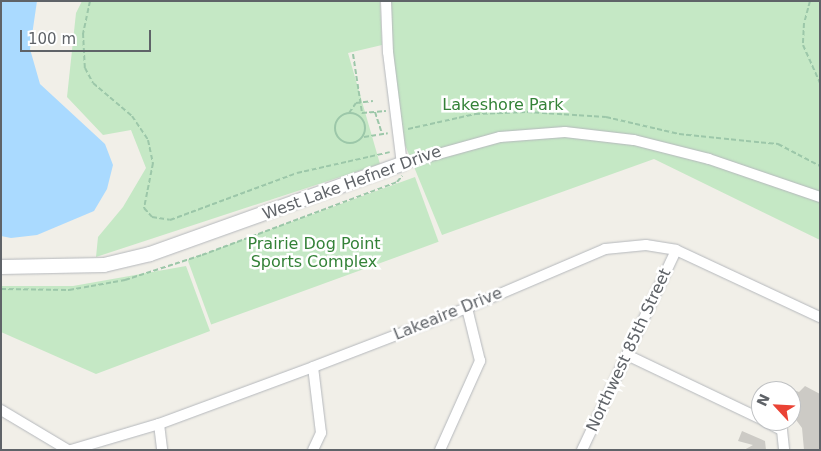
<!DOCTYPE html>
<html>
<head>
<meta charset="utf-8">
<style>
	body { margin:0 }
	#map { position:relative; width:821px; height:451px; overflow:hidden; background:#f1efe8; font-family:"DejaVu Sans",sans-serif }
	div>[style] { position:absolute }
	.green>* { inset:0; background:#c5e8c5; transform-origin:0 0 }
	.water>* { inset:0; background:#aadaff }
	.building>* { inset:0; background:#cccac5 }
	.path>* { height:2px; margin-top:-1px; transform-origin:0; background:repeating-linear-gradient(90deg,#9cc7a9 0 5px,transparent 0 7.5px) }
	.path>.ring { margin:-1px; padding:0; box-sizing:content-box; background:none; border:2px solid #9cc7a9; border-radius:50% }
	.roads { filter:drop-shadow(0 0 1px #b5b8bc) drop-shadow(0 0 1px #b5b8bc) }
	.street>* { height:10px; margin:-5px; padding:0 5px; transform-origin:5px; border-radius:5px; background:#fff }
	.secondary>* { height:14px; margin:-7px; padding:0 7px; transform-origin:7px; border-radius:7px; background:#fff }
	span { translate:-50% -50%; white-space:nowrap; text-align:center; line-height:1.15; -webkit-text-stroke:5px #fff; paint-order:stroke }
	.park-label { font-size:16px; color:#348238 }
	.street-label { font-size:16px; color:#5f6368 }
	.frame { position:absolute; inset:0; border:2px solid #5f6368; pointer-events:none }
	.north { position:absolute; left:751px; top:381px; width:50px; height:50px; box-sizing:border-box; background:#fff; border:1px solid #bfc1c3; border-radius:50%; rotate:295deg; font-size:14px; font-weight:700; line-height:20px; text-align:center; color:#5f6368 }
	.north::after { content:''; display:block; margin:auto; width:18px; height:22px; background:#ea4335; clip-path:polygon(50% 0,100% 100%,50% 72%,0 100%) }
	.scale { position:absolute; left:20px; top:30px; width:131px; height:22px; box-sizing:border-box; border:2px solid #5f6368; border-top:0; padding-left:6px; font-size:15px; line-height:18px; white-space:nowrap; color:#5f6368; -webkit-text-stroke:4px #fff; paint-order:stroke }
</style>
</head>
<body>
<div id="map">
	<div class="green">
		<i style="clip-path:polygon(82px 1px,380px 1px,382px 45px,348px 53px,380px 164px,96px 257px,98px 237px,123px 207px,146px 168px,131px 130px,103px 135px,67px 97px,76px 13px)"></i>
		<i style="clip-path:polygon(384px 1px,820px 1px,820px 240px,654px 159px,442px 235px,405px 145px)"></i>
		<i style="left:415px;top:177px;width:69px;height:242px;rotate:70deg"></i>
		<i style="clip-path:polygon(186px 266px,210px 331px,96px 374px,1px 332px,1px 286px,73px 286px)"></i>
	</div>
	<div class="water">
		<i style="clip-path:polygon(1px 1px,37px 1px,30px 49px,40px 84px,105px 144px,113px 165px,107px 189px,94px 211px,37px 235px,11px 238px,1px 236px)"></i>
	</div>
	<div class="building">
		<i style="clip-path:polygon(805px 386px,820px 394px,820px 450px,804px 450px,802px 428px,791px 413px,791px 389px,799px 392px)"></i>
		<i style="clip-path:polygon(742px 431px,765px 441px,766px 450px,744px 450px,753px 445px,738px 441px)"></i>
	</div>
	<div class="path">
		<i style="left:90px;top:1px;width:33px;rotate:102deg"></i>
		<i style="left:83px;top:33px;width:35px;rotate:87deg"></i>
		<i style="left:85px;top:68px;width:17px;rotate:62deg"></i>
		<i style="left:93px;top:83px;width:51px;rotate:40.2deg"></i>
		<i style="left:132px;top:116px;width:29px;rotate:56deg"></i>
		<i style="left:148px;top:140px;width:24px;rotate:78deg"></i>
		<i style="left:153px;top:163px;width:46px;rotate:101.3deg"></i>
		<i style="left:144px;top:208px;width:12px;rotate:48deg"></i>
		<i style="left:152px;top:217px;width:18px;rotate:9deg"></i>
		<i style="left:170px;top:220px;width:135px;rotate:-20.3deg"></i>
		<i style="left:297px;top:173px;width:95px;rotate:-12.7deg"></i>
		<i style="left:810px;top:1px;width:23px;rotate:105deg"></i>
		<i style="left:804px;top:23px;width:22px;rotate:93deg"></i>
		<i style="left:803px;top:45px;width:42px;rotate:65.9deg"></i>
		<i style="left:353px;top:54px;width:60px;rotate:81.3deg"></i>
		<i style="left:362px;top:113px;width:24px;rotate:-5deg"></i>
		<i style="left:375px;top:112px;width:23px;rotate:72deg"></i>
		<i class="ring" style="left:335px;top:113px;width:28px;height:28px"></i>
		<i style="left:349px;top:113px;width:12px;rotate:-55deg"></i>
		<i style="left:356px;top:103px;width:17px;rotate:-7deg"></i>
		<i style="left:408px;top:129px;width:69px;rotate:-12.6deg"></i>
		<i style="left:475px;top:114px;width:52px;rotate:-2.2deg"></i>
		<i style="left:527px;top:112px;width:79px;rotate:3.6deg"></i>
		<i style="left:606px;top:117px;width:75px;rotate:13.1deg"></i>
		<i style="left:679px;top:134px;width:100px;rotate:5.8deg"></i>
		<i style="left:778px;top:144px;width:47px;rotate:27.6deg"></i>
		<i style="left:364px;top:137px;width:24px;rotate:-9deg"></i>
		<i style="left:1px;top:289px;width:68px;rotate:0.8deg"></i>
		<i style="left:69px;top:290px;width:57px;rotate:-10.1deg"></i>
		<i style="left:125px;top:280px;width:81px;rotate:-18deg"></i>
		<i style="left:202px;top:255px;width:208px;rotate:-20.5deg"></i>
		<i style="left:397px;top:182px;width:8px;rotate:-50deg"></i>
	</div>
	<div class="roads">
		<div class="street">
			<i style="left:386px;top:1px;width:51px;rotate:87.8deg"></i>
			<i style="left:388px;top:52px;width:113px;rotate:82.9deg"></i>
			<i style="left:402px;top:164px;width:102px;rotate:-15.4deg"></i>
			<i style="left:500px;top:137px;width:65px;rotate:-4.4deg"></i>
			<i style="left:565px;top:132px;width:69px;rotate:6.6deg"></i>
			<i style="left:634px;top:140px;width:77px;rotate:14.2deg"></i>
			<i style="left:709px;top:159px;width:117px;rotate:18.9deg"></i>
			<i style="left:627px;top:355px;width:148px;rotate:25.5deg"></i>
			<i style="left:1px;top:410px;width:78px;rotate:30.8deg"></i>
			<i style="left:764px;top:421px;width:20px;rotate:27deg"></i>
			<i style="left:782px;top:430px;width:20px;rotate:84deg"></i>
			<i style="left:159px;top:424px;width:26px;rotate:83deg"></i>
			<i style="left:71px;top:450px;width:92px;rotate:-16.5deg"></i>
			<i style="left:159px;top:424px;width:164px;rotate:-20.3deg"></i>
			<i style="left:313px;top:367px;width:165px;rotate:-21deg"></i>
			<i style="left:467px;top:308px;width:150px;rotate:-23.1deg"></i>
			<i style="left:605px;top:249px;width:41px;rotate:-5.6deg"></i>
			<i style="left:646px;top:245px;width:30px;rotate:9deg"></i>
			<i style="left:676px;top:250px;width:159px;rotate:25deg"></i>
			<i style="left:313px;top:450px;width:19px;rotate:-65deg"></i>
			<i style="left:321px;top:433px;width:66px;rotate:-96.9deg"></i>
			<i style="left:440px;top:450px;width:98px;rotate:-65.8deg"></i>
			<i style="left:480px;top:361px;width:55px;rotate:-103.8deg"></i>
			<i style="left:582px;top:450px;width:221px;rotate:-64.8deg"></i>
		</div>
		<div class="secondary">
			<i style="left:1px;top:267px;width:103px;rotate:-1.1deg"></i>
			<i style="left:104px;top:265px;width:47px;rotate:-13.4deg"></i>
			<i style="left:150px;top:254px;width:268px;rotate:-19.7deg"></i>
		</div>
	</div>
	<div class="park-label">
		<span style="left:503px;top:105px">Lakeshore Park</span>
		<span style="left:314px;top:253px">Prairie Dog Point<br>Sports Complex</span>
	</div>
	<div class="street-label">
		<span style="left:352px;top:183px;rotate:-20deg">West Lake Hefner Drive</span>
		<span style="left:448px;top:314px;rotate:-22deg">Lakeaire Drive</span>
		<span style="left:629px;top:350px;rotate:-65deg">Northwest 85th Street</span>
	</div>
	<div class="frame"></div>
	<div class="north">N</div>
	<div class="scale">100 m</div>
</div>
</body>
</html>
